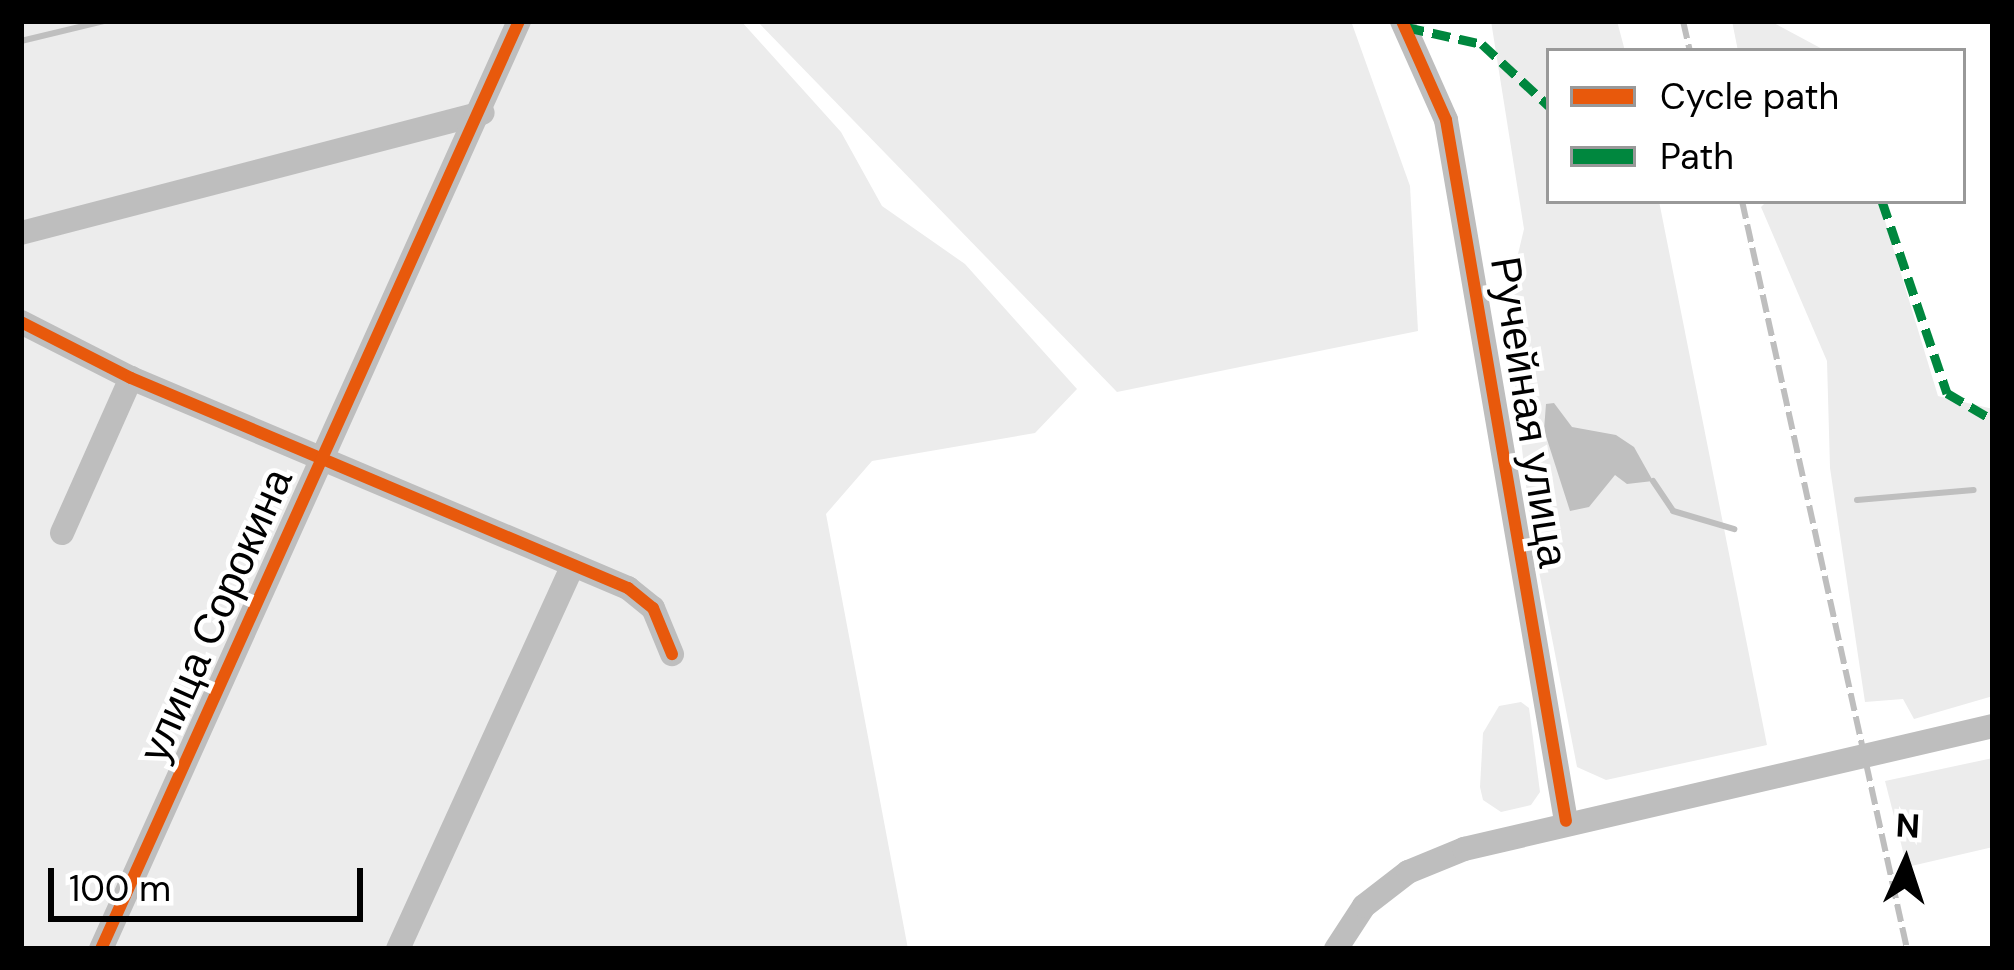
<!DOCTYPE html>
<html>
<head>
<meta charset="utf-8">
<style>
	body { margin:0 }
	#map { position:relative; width:2014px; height:970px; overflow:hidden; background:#fff; font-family:"DM Sans",sans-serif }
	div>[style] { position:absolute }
	.green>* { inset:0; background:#ececec }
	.water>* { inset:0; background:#bfbfbf }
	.stream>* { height:6px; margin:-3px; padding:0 3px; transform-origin:3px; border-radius:3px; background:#bfbfbf }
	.minor>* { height:24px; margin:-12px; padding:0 12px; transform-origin:12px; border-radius:12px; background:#bebebe }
	.rail>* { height:6px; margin-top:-3px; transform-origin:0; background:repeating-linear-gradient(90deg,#bebebe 0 18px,transparent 0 24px) }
	.quiet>* { height:9px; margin-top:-4.5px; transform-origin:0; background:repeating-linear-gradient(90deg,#00873e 0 18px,transparent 0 27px) }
	.cycleway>* { height:12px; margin:-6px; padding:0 6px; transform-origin:6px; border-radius:6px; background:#e8590c }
	span { translate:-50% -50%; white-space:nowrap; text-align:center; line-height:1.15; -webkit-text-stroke:9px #fff; paint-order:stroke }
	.street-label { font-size:42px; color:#000 }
	.frame { position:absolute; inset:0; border:24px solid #000; pointer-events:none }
	.legend { position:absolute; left:1546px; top:48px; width:420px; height:156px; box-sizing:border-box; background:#fff; border:3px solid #999; margin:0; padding:15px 21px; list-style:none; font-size:36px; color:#000 }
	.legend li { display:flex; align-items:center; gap:24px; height:60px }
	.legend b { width:60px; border:3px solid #999 }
	.north { position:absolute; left:1846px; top:802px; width:120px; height:120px; -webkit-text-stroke:9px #fff; paint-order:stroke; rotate:3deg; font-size:33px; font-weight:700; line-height:48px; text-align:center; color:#000 }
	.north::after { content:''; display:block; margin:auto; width:42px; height:54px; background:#000; clip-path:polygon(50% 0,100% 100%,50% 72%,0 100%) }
	.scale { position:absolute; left:48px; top:868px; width:315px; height:54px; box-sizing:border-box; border:6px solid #000; border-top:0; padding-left:15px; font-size:36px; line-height:42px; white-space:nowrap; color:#000; -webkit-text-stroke:9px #fff; paint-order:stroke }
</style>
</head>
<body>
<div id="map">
	<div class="green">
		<i style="clip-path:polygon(21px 21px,741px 21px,841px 132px,882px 206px,965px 264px,1077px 389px,1035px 433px,872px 461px,826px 514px,908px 949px,21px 949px)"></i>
		<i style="clip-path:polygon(757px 21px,1351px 21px,1410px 186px,1418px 331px,1117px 392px)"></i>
		<i style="clip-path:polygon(1491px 21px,1617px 21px,1625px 51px,1549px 51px,1549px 201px,1659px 201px,1767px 745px,1606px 780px,1577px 767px,1531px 530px,1506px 304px,1524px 229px)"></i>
		<i style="clip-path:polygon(1732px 21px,1770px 21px,1826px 51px,1738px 51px)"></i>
		<i style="clip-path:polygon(1767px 201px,1879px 201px,1938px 396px,1993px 409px,1993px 696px,1914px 719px,1903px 699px,1865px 702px,1830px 468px,1827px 361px,1761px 207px)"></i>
		<i style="clip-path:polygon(1521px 702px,1529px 708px,1540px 792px,1531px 805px,1501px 812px,1483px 800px,1480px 787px,1483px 733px,1499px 706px)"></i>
		<i style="clip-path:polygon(1993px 758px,1993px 847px,1907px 867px,1885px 781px)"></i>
	</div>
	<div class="water">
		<i style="clip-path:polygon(1554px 403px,1572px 427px,1616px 435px,1634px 447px,1653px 481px,1627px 484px,1615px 475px,1589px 507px,1570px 511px,1544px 430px,1546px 404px)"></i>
	</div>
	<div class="stream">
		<i style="left:21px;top:41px;width:85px;rotate:-13.5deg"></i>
		<i style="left:1653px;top:481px;width:36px;rotate:56deg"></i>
		<i style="left:1673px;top:511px;width:64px;rotate:16.4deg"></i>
		<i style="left:1857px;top:500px;width:117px;rotate:-4.9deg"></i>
	</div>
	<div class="minor">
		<i style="left:1402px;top:21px;width:108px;rotate:66deg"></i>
		<i style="left:1446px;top:120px;width:711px;rotate:80.29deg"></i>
		<i style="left:21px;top:233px;width:477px;rotate:-14.6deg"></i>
		<i style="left:21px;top:322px;width:123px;rotate:27deg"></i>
		<i style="left:131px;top:378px;width:540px;rotate:22.91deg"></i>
		<i style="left:628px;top:588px;width:32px;rotate:39deg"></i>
		<i style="left:653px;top:608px;width:50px;rotate:67.6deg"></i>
		<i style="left:62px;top:533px;width:170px;rotate:-66deg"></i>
		<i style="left:101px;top:949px;width:1018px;rotate:-65.75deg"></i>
		<i style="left:398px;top:949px;width:422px;rotate:-65.5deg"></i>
		<i style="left:1336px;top:949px;width:51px;rotate:-56.9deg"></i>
		<i style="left:1364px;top:906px;width:56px;rotate:-37.7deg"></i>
		<i style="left:1408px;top:872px;width:61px;rotate:-22.3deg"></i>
		<i style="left:1464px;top:849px;width:543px;rotate:-13.09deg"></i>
	</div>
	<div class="rail">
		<i style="left:1683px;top:21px;width:31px;rotate:77deg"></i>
		<i style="left:1742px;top:201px;width:766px;rotate:77.56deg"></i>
	</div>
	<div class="quiet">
		<i style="left:1406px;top:27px;width:78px;rotate:12.6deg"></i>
		<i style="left:1482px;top:44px;width:91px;rotate:42.8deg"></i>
		<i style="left:1882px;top:201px;width:203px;rotate:71.3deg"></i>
		<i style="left:1947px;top:393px;width:53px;rotate:30.4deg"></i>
	</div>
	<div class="cycleway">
		<i style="left:1402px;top:21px;width:108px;rotate:66deg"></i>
		<i style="left:1446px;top:120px;width:711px;rotate:80.29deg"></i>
		<i style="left:21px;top:322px;width:123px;rotate:27deg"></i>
		<i style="left:131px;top:378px;width:540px;rotate:22.91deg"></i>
		<i style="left:628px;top:588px;width:32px;rotate:39deg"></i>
		<i style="left:653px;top:608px;width:50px;rotate:67.6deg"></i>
		<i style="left:101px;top:949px;width:1018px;rotate:-65.75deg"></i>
	</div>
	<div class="street-label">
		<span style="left:1529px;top:412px;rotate:81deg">Ручейная улица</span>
		<span style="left:216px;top:615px;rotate:-66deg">улица Сорокина</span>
	</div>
	<div class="frame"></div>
	<ul class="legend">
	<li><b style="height:15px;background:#e8590c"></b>Cycle path</li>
	<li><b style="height:15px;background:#00873e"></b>Path</li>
	</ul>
	<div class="north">N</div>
	<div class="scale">100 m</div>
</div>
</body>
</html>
